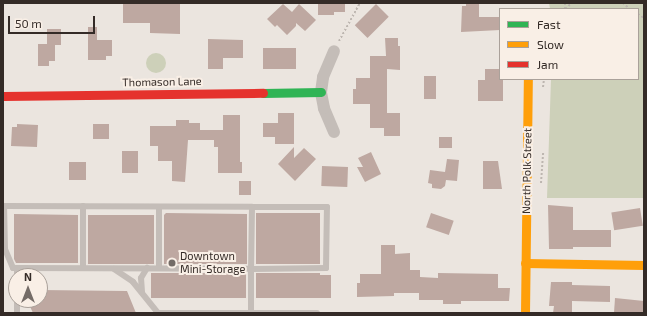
<!DOCTYPE html>
<html>
<head>
<meta charset="utf-8">
<style>
	body { margin:0 }
	#map { position:relative; width:647px; height:316px; overflow:hidden; background:#ebe5df; font-family:"Exo 2",sans-serif }
	div>[style] { position:absolute }
	.green>* { inset:0; background:#cdd0b9 }
	.round { border-radius:50% }
	.building>* { inset:0; background:#bea8a1; transform-origin:0 0 }
	.path>* { height:2px; margin-top:-1px; transform-origin:0; background:repeating-linear-gradient(90deg,#bdb6b0 0 2px,transparent 0 4px) }
	.lane>* { height:6px; margin:-3px; padding:0 3px; transform-origin:3px; border-radius:3px; background:#c4bdb8 }
	.street>* { height:12px; margin:-6px; padding:0 6px; transform-origin:6px; border-radius:6px; background:#c4bdb8 }
	.fast>* { height:9px; margin:-4.5px; padding:0 4.5px; transform-origin:4.5px; border-radius:4.5px; background:#30b455 }
	.slow>* { height:9px; margin:-4.5px; padding:0 4.5px; transform-origin:4.5px; border-radius:4.5px; background:#ff9f0a }
	.jam>* { height:9px; margin:-4.5px; padding:0 4.5px; transform-origin:4.5px; border-radius:4.5px; background:#e5322d }
	.dots>* { width:11px; height:11px; translate:-50% -50%; box-sizing:border-box; border:2px solid #f9efe6; border-radius:50% }
	span { translate:-50% -50%; white-space:nowrap; text-align:center; line-height:1.15; -webkit-text-stroke:4px #f9efe6; paint-order:stroke }
	.street-label { font-size:11px; color:#342b27 }
	.poi-label { font-size:11px; color:#342b27 }
	.left { translate:0 -50%; text-align:left }
	.frame { position:absolute; inset:0; border:4px solid #342b27; pointer-events:none }
	.legend { position:absolute; left:499px; top:8px; width:140px; height:72px; box-sizing:border-box; background:#f9efe6; border:1px solid #aaa19a; margin:0; padding:5px 7px; list-style:none; font-size:12px; color:#342b27 }
	.legend li { display:flex; align-items:center; gap:8px; height:20px }
	.legend b { width:20px; border:1px solid #aaa19a }
	.north { position:absolute; left:8px; top:268px; width:40px; height:40px; box-sizing:border-box; background:#f9efe6; border:1px solid #aaa19a; border-radius:50%; rotate:0deg; font-size:11px; font-weight:700; line-height:16px; text-align:center; color:#342b27 }
	.north::after { content:''; display:block; margin:auto; width:14px; height:18px; background:#746c67; clip-path:polygon(50% 0,100% 100%,50% 72%,0 100%) }
	.scale { position:absolute; left:8px; top:16px; width:87px; height:18px; box-sizing:border-box; border:2px solid #342b27; border-top:0; padding-left:5px; font-size:12px; line-height:14px; white-space:nowrap; color:#342b27; -webkit-text-stroke:3px #f9efe6; paint-order:stroke }
</style>
</head>
<body>
<div id="map">
	<div class="green">
		<i style="clip-path:polygon(549px 3px,644px 3px,644px 198px,547px 198px,551px 79px,638px 79px,638px 9px,550px 9px)"></i>
		<i class="round" style="left:146px;top:53px;width:20px;height:20px"></i>
	</div>
	<div class="building">
		<i style="clip-path:polygon(123px 3px,180px 3px,180px 34px,150px 33px,150px 23px,123px 23px)"></i>
		<i style="clip-path:polygon(318px 3px,345px 3px,345px 12px,334px 12px,334px 15px,318px 15px)"></i>
		<i style="clip-path:polygon(466px 3px,479px 3px,479px 17px,500px 17px,500px 30px,461px 32px,462px 6px,466px 6px)"></i>
		<i style="clip-path:polygon(283px 4px,292px 12px,299px 4px,316px 20px,305px 31px,296px 23px,296px 26px,287px 35px,277px 25px,275px 27px,267px 19px)"></i>
		<i style="left:376px;top:4px;width:18px;height:30px;rotate:45deg"></i>
		<i style="clip-path:polygon(88px 27px,97px 27px,97px 40px,112px 40px,112px 56px,106px 56px,106px 60px,88px 60px)"></i>
		<i style="clip-path:polygon(47px 29px,61px 29px,61px 45px,55px 45px,55px 61px,49px 61px,49px 66px,38px 66px,38px 44px,47px 44px)"></i>
		<i style="clip-path:polygon(385px 38px,398px 38px,398px 46px,400px 46px,400px 70px,387px 69px,387px 113px,400px 113px,400px 136px,384px 136px,384px 128px,370px 128px,370px 104px,353px 104px,353px 89px,356px 89px,356px 78px,370px 78px,370px 56px,386px 56px)"></i>
		<i style="clip-path:polygon(208px 39px,243px 40px,243px 58px,223px 58px,223px 69px,208px 69px)"></i>
		<i style="left:263px;top:48px;width:33px;height:21px"></i>
		<i style="clip-path:polygon(485px 69px,500px 69px,500px 79px,503px 79px,503px 101px,478px 101px,478px 80px,485px 80px)"></i>
		<i style="left:424px;top:76px;width:12px;height:23px"></i>
		<i style="clip-path:polygon(278px 113px,294px 113px,294px 144px,275px 144px,275px 137px,263px 137px,263px 123px,278px 123px)"></i>
		<i style="clip-path:polygon(223px 115px,240px 115px,240px 162px,242px 162px,242px 173px,218px 173px,218px 147px,214px 147px,214px 140px,188px 140px,185px 182px,172px 181px,172px 161px,158px 161px,158px 146px,150px 146px,150px 126px,176px 126px,176px 120px,189px 120px,189px 123px,200px 123px,200px 130px,223px 130px)"></i>
		<i style="clip-path:polygon(17px 124px,38px 125px,37px 147px,11px 146px,12px 127px,17px 127px)"></i>
		<i style="left:93px;top:124px;width:16px;height:15px"></i>
		<i style="left:439px;top:137px;width:13px;height:11px"></i>
		<i style="clip-path:polygon(294px 147px,294px 158px,304px 148px,316px 159px,295px 181px,278px 164px)"></i>
		<i style="left:122px;top:151px;width:16px;height:22px"></i>
		<i style="clip-path:polygon(371px 152px,381px 174px,365px 182px,357px 167px,363px 167px,358px 158px)"></i>
		<i style="clip-path:polygon(447px 159px,459px 160px,457px 181px,446px 180px,445px 186px,441px 189px,432px 188px,432px 184px,428px 183px,430px 170px,445px 172px)"></i>
		<i style="clip-path:polygon(483px 161px,498px 161px,502px 189px,483px 189px)"></i>
		<i style="left:69px;top:162px;width:17px;height:18px"></i>
		<i style="left:322px;top:166px;width:26px;height:20px;rotate:2deg"></i>
		<i style="left:239px;top:181px;width:12px;height:14px"></i>
		<i style="clip-path:polygon(548px 205px,573px 207px,573px 230px,611px 230px,611px 247px,573px 247px,573px 249px,549px 249px)"></i>
		<i style="left:640px;top:208px;width:18px;height:29px;rotate:81deg"></i>
		<i style="clip-path:polygon(166px 213px,247px 214px,247px 264px,164px 264px,164px 215px)"></i>
		<i style="left:320px;top:213px;width:51px;height:64px;rotate:90deg"></i>
		<i style="left:431px;top:213px;width:24px;height:15px;rotate:19deg"></i>
		<i style="clip-path:polygon(14px 214px,78px 215px,78px 263px,16px 263px,14px 259px)"></i>
		<i style="left:88px;top:215px;width:66px;height:49px"></i>
		<i style="clip-path:polygon(381px 245px,395px 245px,395px 254px,410px 253px,410px 270px,420px 270px,420px 277px,438px 278px,438px 273px,498px 274px,498px 288px,510px 288px,509px 301px,461px 301px,461px 304px,443px 304px,443px 300px,419px 300px,419px 293px,394px 293px,394px 296px,357px 297px,357px 283px,360px 283px,360px 274px,381px 274px)"></i>
		<i style="left:151px;top:273px;width:95px;height:25px"></i>
		<i style="clip-path:polygon(256px 273px,320px 273px,320px 275px,331px 275px,331px 298px,256px 298px)"></i>
		<i style="clip-path:polygon(551px 282px,572px 282px,572px 285px,610px 286px,610px 302px,572px 301px,572px 313px,553px 313px,554px 306px,549px 306px)"></i>
		<i style="clip-path:polygon(40px 290px,127px 291px,136px 313px,33px 313px,27px 300px,40px 300px)"></i>
		<i style="clip-path:polygon(615px 298px,644px 301px,644px 313px,614px 313px)"></i>
	</div>
	<div class="path">
		<i style="left:623px;top:3px;width:9px;rotate:41deg"></i>
		<i style="left:565px;top:9px;width:6px;rotate:-90deg"></i>
		<i style="left:566px;top:9px;width:8px;rotate:-50deg"></i>
		<i style="left:638px;top:14px;width:7px;rotate:34deg"></i>
		<i style="left:339px;top:41px;width:43px;rotate:-61.1deg"></i>
		<i style="left:543px;top:87px;width:8px;rotate:-83deg"></i>
		<i style="left:541px;top:183px;width:31px;rotate:-86deg"></i>
	</div>
	<div class="lane">
		<i style="left:83px;top:206px;width:62px;rotate:90deg"></i>
		<i style="left:159px;top:207px;width:61px;rotate:90deg"></i>
		<i style="left:17px;top:268px;width:4px;rotate:180deg"></i>
		<i style="left:13px;top:268px;width:21px;rotate:-113deg"></i>
		<i style="left:5px;top:249px;width:43px;rotate:-91.3deg"></i>
		<i style="left:4px;top:206px;width:248px;rotate:0.2deg"></i>
		<i style="left:114px;top:269px;width:23px;rotate:34deg"></i>
		<i style="left:133px;top:282px;width:38px;rotate:51deg"></i>
		<i style="left:17px;top:276px;width:8px;rotate:-90deg"></i>
		<i style="left:17px;top:268px;width:234px;rotate:0.2deg"></i>
		<i style="left:251px;top:269px;width:75px;rotate:-0.8deg"></i>
		<i style="left:326px;top:268px;width:61px;rotate:-89.1deg"></i>
		<i style="left:327px;top:207px;width:75px;rotate:180deg"></i>
		<i style="left:252px;top:207px;width:62px;rotate:90.9deg"></i>
		<i style="left:251px;top:269px;width:43px;rotate:90deg"></i>
		<i style="left:142px;top:292px;width:14px;rotate:-94deg"></i>
		<i style="left:141px;top:278px;width:12px;rotate:-59deg"></i>
		<i style="left:17px;top:300px;width:13px;rotate:90deg"></i>
		<i style="left:157px;top:313px;width:160px"></i>
	</div>
	<div class="street">
		<i style="left:334px;top:132px;width:26px;rotate:-113deg"></i>
		<i style="left:324px;top:108px;width:16px;rotate:-101deg"></i>
		<i style="left:321px;top:92px;width:15px;rotate:-82deg"></i>
		<i style="left:323px;top:77px;width:28px;rotate:-67deg"></i>
	</div>
	<div class="fast">
		<i style="left:263px;top:93px;width:58px;rotate:-1deg"></i>
	</div>
	<div class="slow">
		<i style="left:525px;top:263px;width:119px;rotate:1deg"></i>
		<i style="left:525px;top:313px;width:234px;rotate:-89.3deg"></i>
	</div>
	<div class="jam">
		<i style="left:3px;top:96px;width:260px;rotate:-0.7deg"></i>
	</div>
	<div class="dots">
		<i style="left:172px;top:263px;background:#746c67"></i>
	</div>
	<div class="street-label">
		<span style="left:162px;top:82px;rotate:-1deg">Thomason Lane</span>
		<span style="left:527px;top:171px;rotate:-89deg">North Polk Street</span>
	</div>
	<div class="poi-label">
		<span class="left" style="left:180px;top:263px">Downtown<br>Mini-Storage</span>
	</div>
	<div class="frame"></div>
	<ul class="legend">
	<li><b style="height:5px;background:#30b455"></b>Fast</li>
	<li><b style="height:5px;background:#ff9f0a"></b>Slow</li>
	<li><b style="height:5px;background:#e5322d"></b>Jam</li>
	</ul>
	<div class="north">N</div>
	<div class="scale">50 m</div>
</div>
</body>
</html>
